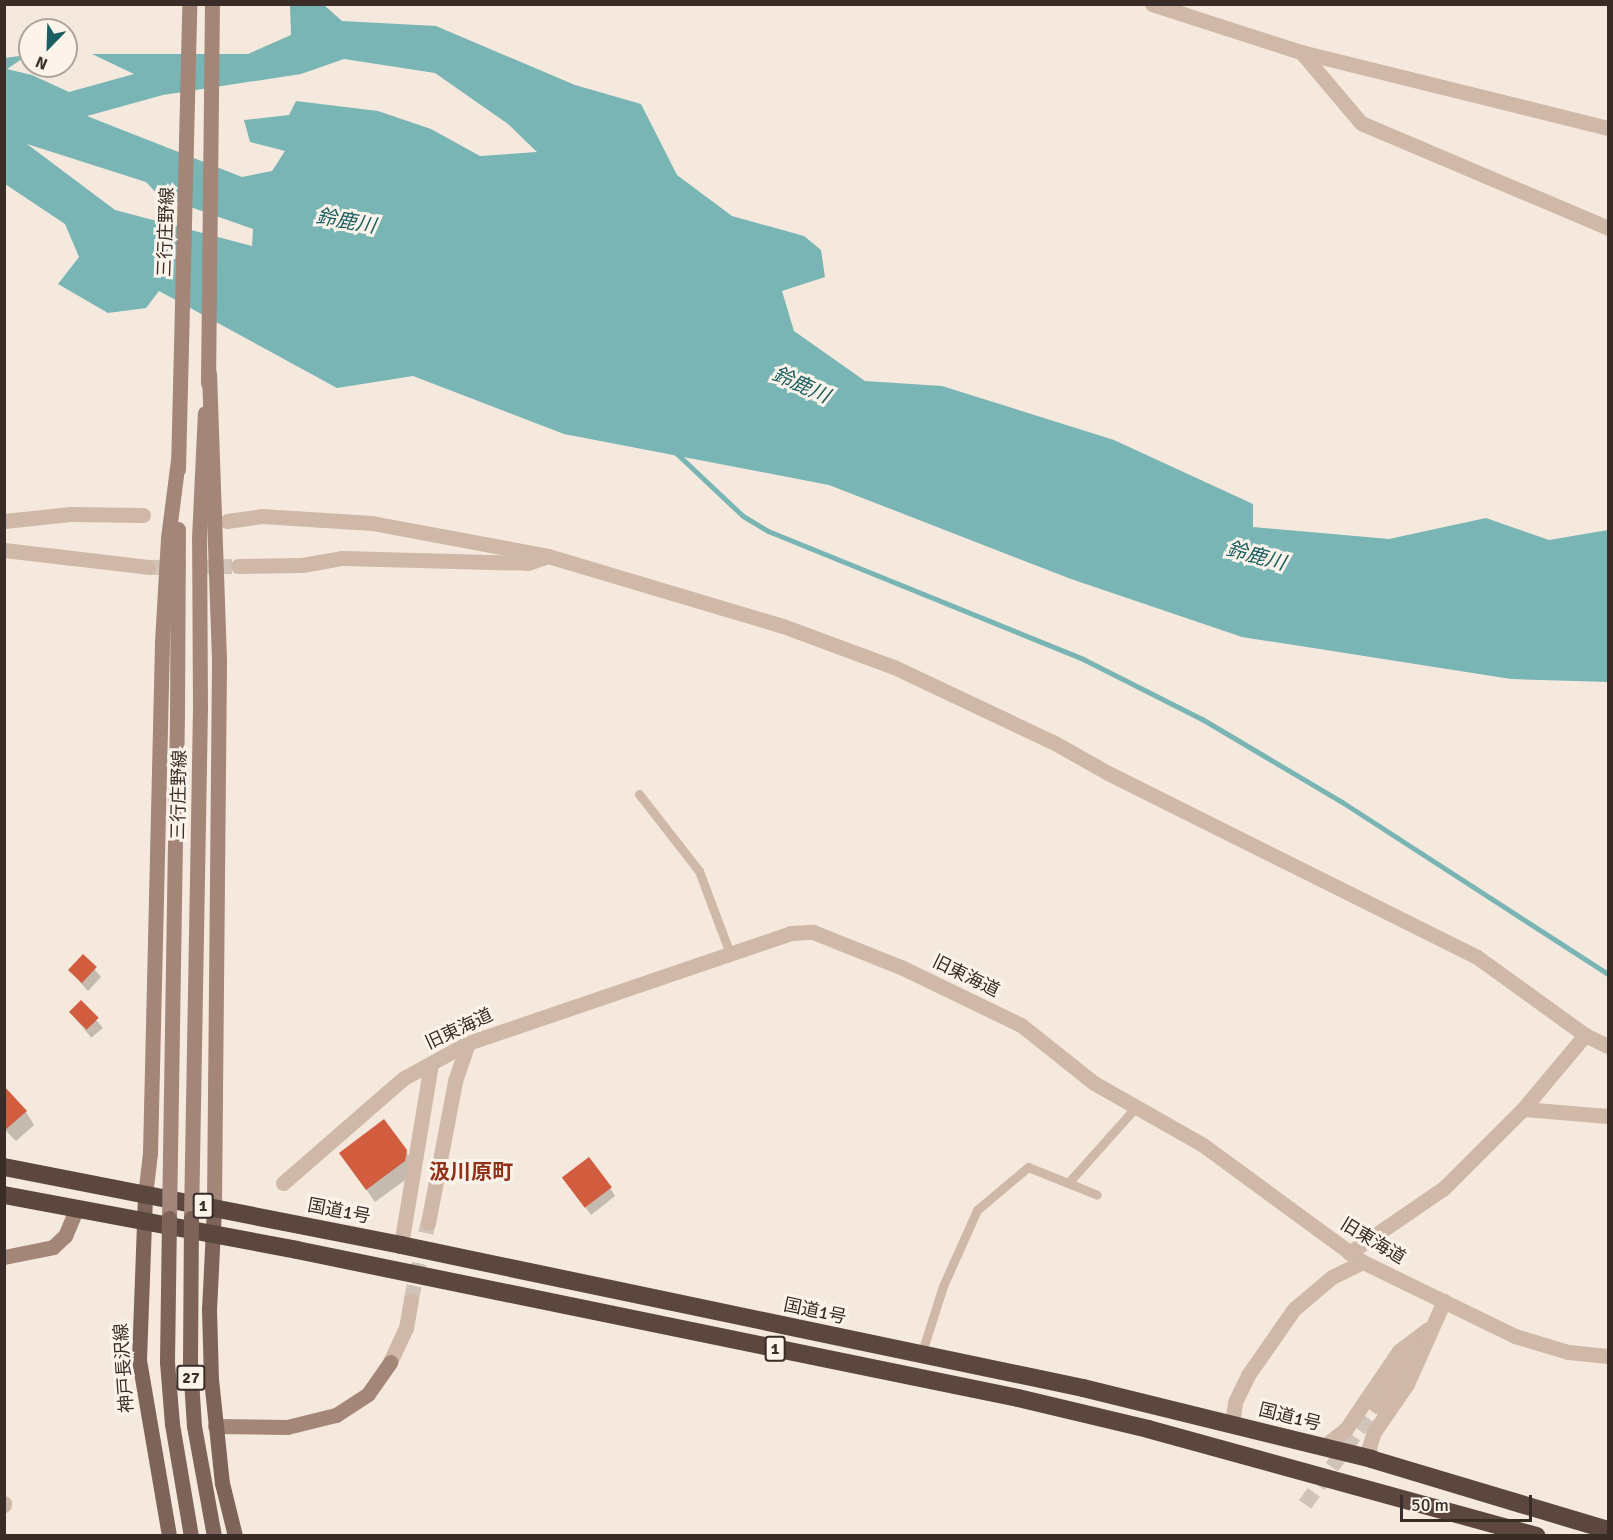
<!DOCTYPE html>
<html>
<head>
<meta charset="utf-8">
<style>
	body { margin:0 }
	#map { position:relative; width:1613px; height:1540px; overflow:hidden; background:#f5e9dd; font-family:Signika,"Noto Sans JP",sans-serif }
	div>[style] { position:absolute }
	.water>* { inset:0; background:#79b5b5 }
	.shadow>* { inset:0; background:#0003; transform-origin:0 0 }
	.stream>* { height:5px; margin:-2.5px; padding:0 2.5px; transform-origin:2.5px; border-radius:2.5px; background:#79b5b5 }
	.building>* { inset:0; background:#d25c3e; transform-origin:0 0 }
	.street-tunnel>* { height:15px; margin-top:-7.5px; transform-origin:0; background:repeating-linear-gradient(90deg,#d0c3b9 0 15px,transparent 0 23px) }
	.lane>* { height:9px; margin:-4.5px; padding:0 4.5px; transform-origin:4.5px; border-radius:4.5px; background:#cfb8a7 }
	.street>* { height:15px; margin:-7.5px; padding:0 7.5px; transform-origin:7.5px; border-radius:7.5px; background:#cfb8a7 }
	.secondary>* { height:15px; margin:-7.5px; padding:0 7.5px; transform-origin:7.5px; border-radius:7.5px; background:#a38678 }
	.primary>* { height:15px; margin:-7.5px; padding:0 7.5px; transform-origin:7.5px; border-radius:7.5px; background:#7e6358 }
	.highway>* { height:18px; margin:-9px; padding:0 9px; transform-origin:9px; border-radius:9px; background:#5c473e }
	.secondary-bridge>* { height:15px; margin:-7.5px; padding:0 7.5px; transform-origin:7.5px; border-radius:7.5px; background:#a38678 }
	.primary-bridge>* { height:15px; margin:-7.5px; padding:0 7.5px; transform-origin:7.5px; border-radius:7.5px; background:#7e6358 }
	span { translate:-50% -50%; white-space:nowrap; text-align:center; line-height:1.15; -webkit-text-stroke:6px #fcf3ea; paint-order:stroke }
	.shield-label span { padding:2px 4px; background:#fcf3ea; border:2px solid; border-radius:4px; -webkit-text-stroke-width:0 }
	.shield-label { font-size:16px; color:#3a2d28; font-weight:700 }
	.street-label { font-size:18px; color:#3a2d28 }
	.water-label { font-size:20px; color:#195f61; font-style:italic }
	.quarter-label { font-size:21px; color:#923118; font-weight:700 }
	.frame { position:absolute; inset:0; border:6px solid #3a2d28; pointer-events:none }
	.north { position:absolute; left:18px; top:18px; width:60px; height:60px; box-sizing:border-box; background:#fcf3ea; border:2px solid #aea49c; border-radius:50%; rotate:203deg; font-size:16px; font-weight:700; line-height:24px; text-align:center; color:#3a2d28 }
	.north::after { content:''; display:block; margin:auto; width:21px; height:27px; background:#195f61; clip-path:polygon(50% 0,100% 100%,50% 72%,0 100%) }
	.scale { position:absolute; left:1400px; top:1495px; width:132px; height:27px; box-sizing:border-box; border:3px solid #3a2d28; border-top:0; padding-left:8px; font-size:18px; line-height:21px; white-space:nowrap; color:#3a2d28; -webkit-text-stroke:4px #fcf3ea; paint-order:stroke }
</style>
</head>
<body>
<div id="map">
	<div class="water">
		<i style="clip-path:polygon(evenodd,290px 5px,324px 5px,342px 21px,436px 26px,575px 85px,641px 104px,677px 175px,732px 216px,804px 236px,821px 250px,825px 277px,782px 291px,794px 331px,865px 381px,942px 386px,1114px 440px,1253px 504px,1253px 527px,1389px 539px,1486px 518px,1549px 540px,1608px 530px,1608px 682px,1511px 679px,1242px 637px,1071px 579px,829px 485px,564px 434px,413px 376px,337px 388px,159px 291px,146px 308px,108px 313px,58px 284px,79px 257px,65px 224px,5px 184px,4px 58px,28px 55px,7px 69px,32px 75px,69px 92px,134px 74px,92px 54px,248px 54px,291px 35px,290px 5px,344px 59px,435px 73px,508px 124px,537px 152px,480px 156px,431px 129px,378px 111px,296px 101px,289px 115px,244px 120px,250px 142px,285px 151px,272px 171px,242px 177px,87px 116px,163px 95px,301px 74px,344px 59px,290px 5px,27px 144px,146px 182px,159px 196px,253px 229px,252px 246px,115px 210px,27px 144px)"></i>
	</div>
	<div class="shadow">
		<i style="clip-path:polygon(83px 956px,101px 977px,88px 991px,70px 971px)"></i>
		<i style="left:81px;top:1002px;width:34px;height:15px;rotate:50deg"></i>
		<i style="clip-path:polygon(26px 1112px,34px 1125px,16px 1141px,4px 1129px)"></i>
		<i style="clip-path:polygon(406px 1151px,414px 1165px,412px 1175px,375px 1202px,341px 1153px)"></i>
		<i style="clip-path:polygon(564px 1178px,610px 1188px,615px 1196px,591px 1215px)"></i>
	</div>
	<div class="stream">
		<i style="left:675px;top:452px;width:93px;rotate:43.3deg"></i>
		<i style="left:743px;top:516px;width:29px;rotate:31deg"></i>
		<i style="left:768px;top:531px;width:340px;rotate:22.1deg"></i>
		<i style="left:1083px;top:659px;width:133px;rotate:26.8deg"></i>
		<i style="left:1202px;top:719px;width:163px;rotate:30.7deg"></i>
		<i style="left:1342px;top:802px;width:317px;rotate:32.9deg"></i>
	</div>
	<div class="building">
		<i style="left:83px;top:954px;width:19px;height:22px;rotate:43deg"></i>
		<i style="left:81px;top:1000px;width:25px;height:17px;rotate:45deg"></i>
		<i style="clip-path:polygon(4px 1086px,27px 1111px,4px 1131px)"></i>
		<i style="clip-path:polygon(384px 1119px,407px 1150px,405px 1161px,366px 1190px,339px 1153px)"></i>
		<i style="left:589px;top:1157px;width:38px;height:34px;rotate:53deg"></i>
	</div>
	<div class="street-tunnel">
		<i style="left:148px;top:567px;width:90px;rotate:-0.6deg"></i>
		<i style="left:411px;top:1300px;width:79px;rotate:-77.6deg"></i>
		<i style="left:1305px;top:1504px;width:122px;rotate:-54.4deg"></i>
	</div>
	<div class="lane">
		<i style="left:639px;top:794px;width:98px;rotate:52.1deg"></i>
		<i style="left:699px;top:871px;width:91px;rotate:69.4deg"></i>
		<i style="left:1068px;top:1183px;width:31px;rotate:22deg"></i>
		<i style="left:921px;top:1355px;width:72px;rotate:-72.3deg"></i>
		<i style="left:943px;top:1286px;width:83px;rotate:-65.9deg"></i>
		<i style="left:977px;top:1210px;width:67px;rotate:-40.1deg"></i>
		<i style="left:1028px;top:1167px;width:43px;rotate:21.8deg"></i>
		<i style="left:1068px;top:1183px;width:101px;rotate:-48.2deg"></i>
	</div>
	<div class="street">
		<i style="left:1152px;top:4px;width:157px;rotate:17.9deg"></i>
		<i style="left:1301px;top:52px;width:316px;rotate:13.9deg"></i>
		<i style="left:1301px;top:52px;width:93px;rotate:49.8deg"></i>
		<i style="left:1361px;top:123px;width:268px;rotate:23deg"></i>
		<i style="left:4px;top:521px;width:67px;rotate:-6deg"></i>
		<i style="left:71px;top:514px;width:72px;rotate:0.8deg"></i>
		<i style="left:227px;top:521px;width:34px;rotate:-8deg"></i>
		<i style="left:261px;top:516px;width:111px;rotate:3.6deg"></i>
		<i style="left:372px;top:523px;width:179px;rotate:10.6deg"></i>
		<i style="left:548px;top:556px;width:245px;rotate:16.6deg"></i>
		<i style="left:783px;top:626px;width:118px;rotate:20.3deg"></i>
		<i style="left:894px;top:667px;width:176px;rotate:25.3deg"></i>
		<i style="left:1053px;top:742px;width:63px;rotate:29.4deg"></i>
		<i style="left:1108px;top:773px;width:412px;rotate:26.5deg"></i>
		<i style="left:1477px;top:957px;width:133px;rotate:35.8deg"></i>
		<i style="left:1585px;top:1035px;width:25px;rotate:26deg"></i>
		<i style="left:4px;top:550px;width:145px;rotate:6.7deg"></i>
		<i style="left:238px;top:566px;width:64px;rotate:-0.9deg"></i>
		<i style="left:302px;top:565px;width:41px;rotate:-9.9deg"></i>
		<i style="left:342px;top:558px;width:186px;rotate:1.5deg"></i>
		<i style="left:528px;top:563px;width:21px;rotate:-19deg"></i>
		<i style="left:1523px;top:1109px;width:85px;rotate:4.7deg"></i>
		<i style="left:283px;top:1183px;width:160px;rotate:-41deg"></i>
		<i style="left:404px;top:1078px;width:73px;rotate:-28.7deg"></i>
		<i style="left:468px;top:1043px;width:341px;rotate:-18.8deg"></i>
		<i style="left:791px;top:933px;width:22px;rotate:-3deg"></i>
		<i style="left:813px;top:932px;width:97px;rotate:21.8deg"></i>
		<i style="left:903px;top:968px;width:131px;rotate:25.8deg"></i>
		<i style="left:1021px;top:1025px;width:93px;rotate:38.5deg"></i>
		<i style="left:1094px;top:1083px;width:125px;rotate:29.6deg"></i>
		<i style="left:1203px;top:1145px;width:198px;rotate:36.2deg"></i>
		<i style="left:1363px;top:1262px;width:169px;rotate:26deg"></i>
		<i style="left:1515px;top:1336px;width:55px;rotate:16.8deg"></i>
		<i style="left:1568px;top:1352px;width:40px;rotate:5.7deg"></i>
		<i style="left:428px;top:1223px;width:145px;rotate:-79.2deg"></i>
		<i style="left:455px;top:1081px;width:40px;rotate:-71.1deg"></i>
		<i style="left:401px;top:1245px;width:183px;rotate:-80.6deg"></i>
		<i style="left:1349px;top:1253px;width:115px;rotate:-34.4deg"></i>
		<i style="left:1444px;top:1188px;width:112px;rotate:-45deg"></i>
		<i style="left:1523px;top:1109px;width:97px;rotate:-50deg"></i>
		<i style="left:390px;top:1362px;width:38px;rotate:-65deg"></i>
		<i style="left:406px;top:1328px;width:28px;rotate:-80deg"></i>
		<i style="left:1376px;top:1405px;width:65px;rotate:-55.6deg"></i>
		<i style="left:1232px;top:1424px;width:22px;rotate:-82deg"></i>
		<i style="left:1235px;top:1402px;width:30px;rotate:-64deg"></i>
		<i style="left:1248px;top:1375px;width:80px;rotate:-55.1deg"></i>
		<i style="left:1294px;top:1309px;width:50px;rotate:-40.1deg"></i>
		<i style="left:1332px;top:1277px;width:34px;rotate:-26deg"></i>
		<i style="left:1323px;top:1447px;width:29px;rotate:-38deg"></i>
		<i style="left:1346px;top:1429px;width:94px;rotate:-55.8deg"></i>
		<i style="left:1399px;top:1351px;width:36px;rotate:-37deg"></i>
		<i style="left:1371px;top:1459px;width:12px;rotate:-99deg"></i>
		<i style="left:1369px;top:1447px;width:16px;rotate:-72deg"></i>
		<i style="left:1374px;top:1432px;width:58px;rotate:-55.5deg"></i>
		<i style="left:1407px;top:1384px;width:91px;rotate:-66deg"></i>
		<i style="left:4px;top:1503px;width:2px;rotate:90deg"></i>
	</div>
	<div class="secondary">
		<i style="left:209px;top:373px;width:290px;rotate:88deg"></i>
		<i style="left:219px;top:663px;width:545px;rotate:90.53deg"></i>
		<i style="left:208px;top:383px;width:379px;rotate:-89.4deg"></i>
		<i style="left:178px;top:469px;width:465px;rotate:-88.6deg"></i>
		<i style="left:200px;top:710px;width:172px;rotate:-90.3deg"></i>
		<i style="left:199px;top:538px;width:125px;rotate:-87.3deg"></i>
		<i style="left:177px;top:714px;width:185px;rotate:-89.7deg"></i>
		<i style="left:145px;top:1196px;width:43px;rotate:-83.4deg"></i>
		<i style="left:150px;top:1153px;width:511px;rotate:-88.65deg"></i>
		<i style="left:162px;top:642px;width:104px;rotate:-86.7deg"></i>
		<i style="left:168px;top:538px;width:79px;rotate:-82.7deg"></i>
		<i style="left:4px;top:1257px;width:50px;rotate:-11.5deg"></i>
		<i style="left:53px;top:1247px;width:16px;rotate:-43deg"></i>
		<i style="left:65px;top:1236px;width:30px;rotate:-67deg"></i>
		<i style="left:215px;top:1426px;width:72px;rotate:0.8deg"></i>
		<i style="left:287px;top:1427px;width:50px;rotate:-13.8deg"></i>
		<i style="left:336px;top:1415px;width:38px;rotate:-33deg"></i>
		<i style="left:368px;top:1394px;width:39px;rotate:-55deg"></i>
	</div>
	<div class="primary">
		<i style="left:145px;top:1196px;width:164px;rotate:92.1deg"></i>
		<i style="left:139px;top:1360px;width:179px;rotate:80.3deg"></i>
		<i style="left:214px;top:1208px;width:101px;rotate:92.8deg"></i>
		<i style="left:209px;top:1309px;width:70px;rotate:88.4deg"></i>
		<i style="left:211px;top:1379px;width:105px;rotate:84deg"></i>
		<i style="left:222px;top:1483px;width:55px;rotate:76.2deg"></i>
	</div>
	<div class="highway">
		<i style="left:4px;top:1167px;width:405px;rotate:11.1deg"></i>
		<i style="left:401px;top:1245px;width:697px;rotate:11.84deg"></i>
		<i style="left:1083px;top:1388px;width:297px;rotate:13.8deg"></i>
		<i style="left:1371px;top:1459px;width:247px;rotate:16.7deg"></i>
		<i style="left:4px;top:1195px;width:298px;rotate:10.6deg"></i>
		<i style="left:297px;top:1250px;width:736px;rotate:11.6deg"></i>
		<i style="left:1018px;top:1398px;width:134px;rotate:13.4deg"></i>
		<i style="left:1148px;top:1429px;width:403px;rotate:15.4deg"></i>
	</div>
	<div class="secondary-bridge">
		<i style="left:169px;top:1218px;width:504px;rotate:-89.09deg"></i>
		<i style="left:191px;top:1218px;width:508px;rotate:-88.99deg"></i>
	</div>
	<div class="primary-bridge">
		<i style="left:169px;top:1218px;width:144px;rotate:90.8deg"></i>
		<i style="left:167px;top:1362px;width:62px;rotate:85.4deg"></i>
		<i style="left:172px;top:1424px;width:114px;rotate:80.4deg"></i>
		<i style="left:191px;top:1218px;width:145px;rotate:90.4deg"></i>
		<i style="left:190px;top:1363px;width:63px;rotate:86.4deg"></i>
		<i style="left:194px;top:1426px;width:112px;rotate:79.7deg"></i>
	</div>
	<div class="shield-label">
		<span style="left:203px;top:1206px">1</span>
		<span style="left:775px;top:1349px">1</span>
		<span style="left:191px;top:1378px">27</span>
	</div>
	<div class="street-label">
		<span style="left:166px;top:232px;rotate:-88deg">三行庄野線</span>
		<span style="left:179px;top:795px;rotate:-89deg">三行庄野線</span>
		<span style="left:966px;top:976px;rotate:26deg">旧東海道</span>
		<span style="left:459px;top:1029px;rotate:-25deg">旧東海道</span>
		<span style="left:339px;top:1211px;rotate:11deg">国道1号</span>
		<span style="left:1373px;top:1241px;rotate:31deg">旧東海道</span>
		<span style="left:815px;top:1311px;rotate:12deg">国道1号</span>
		<span style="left:124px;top:1368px;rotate:-94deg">神戸長沢線</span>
		<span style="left:1290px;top:1417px;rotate:14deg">国道1号</span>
	</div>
	<div class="water-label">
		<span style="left:346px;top:221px;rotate:10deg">鈴鹿川</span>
		<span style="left:801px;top:385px;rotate:24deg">鈴鹿川</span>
		<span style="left:1256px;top:556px;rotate:15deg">鈴鹿川</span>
	</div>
	<div class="quarter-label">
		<span style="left:471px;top:1172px">汲川原町</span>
	</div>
	<div class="frame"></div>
	<div class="north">N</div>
	<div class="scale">50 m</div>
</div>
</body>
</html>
